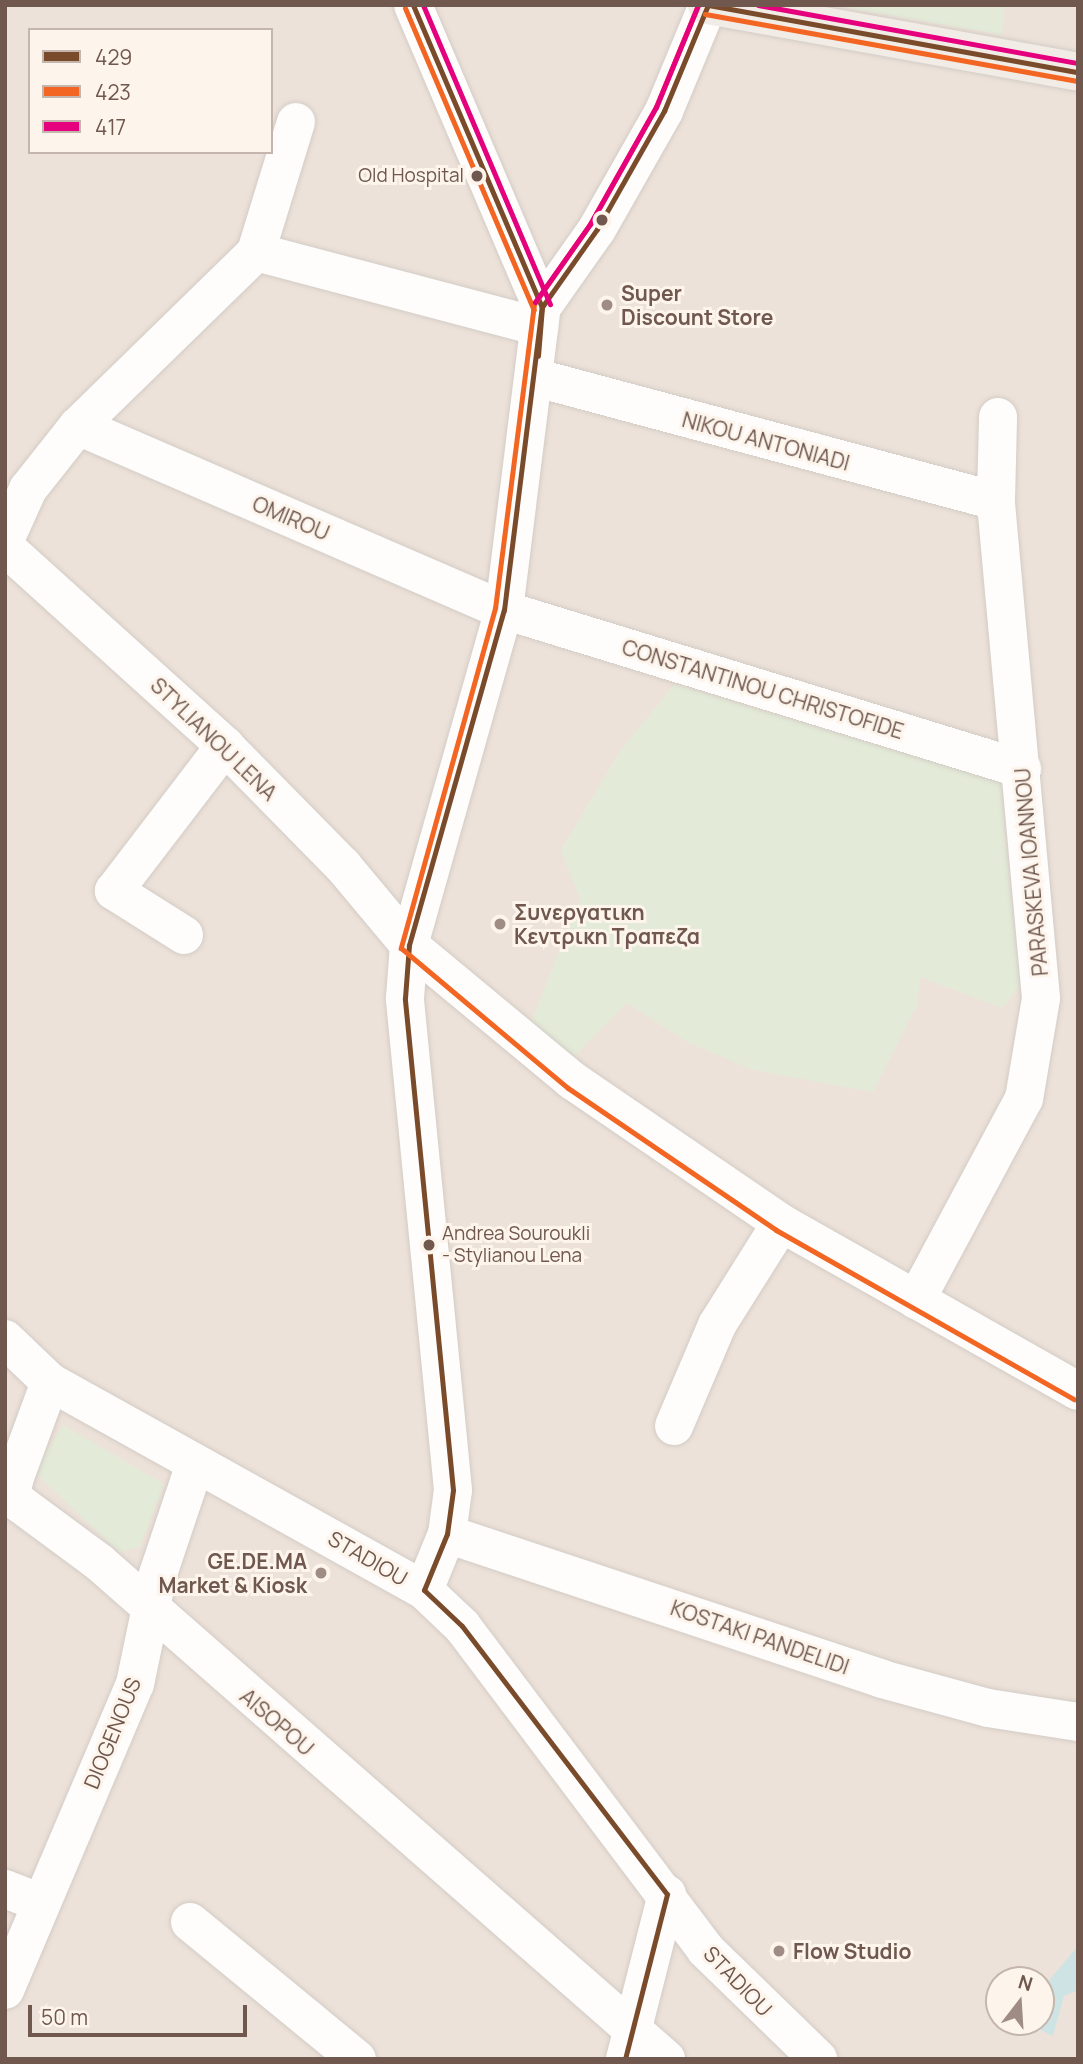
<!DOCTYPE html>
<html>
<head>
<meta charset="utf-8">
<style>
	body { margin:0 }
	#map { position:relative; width:1083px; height:2064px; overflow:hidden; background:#f5f0eb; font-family:Manrope,sans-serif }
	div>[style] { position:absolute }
	.residential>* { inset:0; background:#ede2d9 }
	.green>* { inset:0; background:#e3ead7 }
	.water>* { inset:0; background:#cee3e3 }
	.roads { filter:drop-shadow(0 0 2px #d2ccc6) drop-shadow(0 0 2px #d2ccc6) }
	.minor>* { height:38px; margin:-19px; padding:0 19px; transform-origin:19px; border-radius:19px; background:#fefdfc }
	.major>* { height:38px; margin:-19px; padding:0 19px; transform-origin:19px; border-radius:19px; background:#f1ece6 }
	.bus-1>* { height:5px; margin:-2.5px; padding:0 2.5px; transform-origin:2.5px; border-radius:2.5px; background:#7a4b2a }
	.bus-2>* { height:5px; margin:-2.5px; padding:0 2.5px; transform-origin:2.5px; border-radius:2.5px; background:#f26522 }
	.bus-3>* { height:5px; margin:-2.5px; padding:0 2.5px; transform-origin:2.5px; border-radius:2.5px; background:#e5007d }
	.dots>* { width:19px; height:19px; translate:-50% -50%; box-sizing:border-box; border:4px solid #fdf5ec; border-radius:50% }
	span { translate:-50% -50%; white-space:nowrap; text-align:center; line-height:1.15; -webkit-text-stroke:6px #fdf5ec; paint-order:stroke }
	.bus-label { font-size:19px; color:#70584e }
	.right { translate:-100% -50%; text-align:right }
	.left { translate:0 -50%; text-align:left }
	.poi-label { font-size:21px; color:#70584e; font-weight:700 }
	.street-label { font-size:21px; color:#70584e }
	.frame { position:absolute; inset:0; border:7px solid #70584e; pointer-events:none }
	.legend { position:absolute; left:28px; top:28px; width:245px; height:126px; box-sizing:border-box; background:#fdf5ec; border:2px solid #c5b6ad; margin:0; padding:9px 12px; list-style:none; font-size:21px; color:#70584e }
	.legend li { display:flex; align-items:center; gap:14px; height:35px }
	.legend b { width:35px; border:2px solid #c5b6ad }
	.north { position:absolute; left:985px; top:1966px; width:70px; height:70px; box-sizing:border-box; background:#fdf5ec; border:2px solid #c5b6ad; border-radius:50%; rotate:17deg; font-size:19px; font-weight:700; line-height:28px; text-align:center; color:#70584e }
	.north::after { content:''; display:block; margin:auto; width:24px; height:32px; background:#9f8d85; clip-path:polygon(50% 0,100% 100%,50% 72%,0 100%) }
	.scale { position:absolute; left:28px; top:2005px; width:219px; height:32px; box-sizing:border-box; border:4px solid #70584e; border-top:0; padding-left:9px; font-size:21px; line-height:24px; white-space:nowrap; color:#70584e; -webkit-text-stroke:5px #fdf5ec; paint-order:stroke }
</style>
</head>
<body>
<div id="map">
	<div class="residential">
		<i style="clip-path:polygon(evenodd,5px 5px,1078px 5px,1078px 2059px,5px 2059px,5px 5px,30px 30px,271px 30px,271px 152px,30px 152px,30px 30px,5px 5px,999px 1980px,1041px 1980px,1041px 2022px,999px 2022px,999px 1980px)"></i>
	</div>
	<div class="green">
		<i style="clip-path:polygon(831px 5px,1005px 5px,1002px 35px)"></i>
		<i style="clip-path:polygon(675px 684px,1000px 782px,1020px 987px,1002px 1008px,920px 977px,917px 1005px,873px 1092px,753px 1070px,689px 1043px,627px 1003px,574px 1057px,529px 1027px,580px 899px,561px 850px,620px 751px)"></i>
		<i style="clip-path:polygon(63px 1425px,164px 1484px,140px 1547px,119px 1552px,34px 1472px)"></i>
	</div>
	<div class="water">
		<i style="clip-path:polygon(1078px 1946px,1078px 1990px,1064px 1996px,1053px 2036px,1028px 2024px,1041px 2022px,1041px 1990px)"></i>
	</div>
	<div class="roads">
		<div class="minor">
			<i style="left:413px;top:5px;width:328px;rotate:66.9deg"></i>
			<i style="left:256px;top:252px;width:136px;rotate:-72.9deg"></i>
			<i style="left:537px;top:378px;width:475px;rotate:15deg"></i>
			<i style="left:78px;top:426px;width:464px;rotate:23.4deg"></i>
			<i style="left:504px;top:610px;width:542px;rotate:17.06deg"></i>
			<i style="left:5px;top:540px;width:56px;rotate:-65.7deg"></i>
			<i style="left:28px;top:489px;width:80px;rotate:-51.6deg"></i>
			<i style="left:78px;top:426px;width:249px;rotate:-44.3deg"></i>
			<i style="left:256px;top:252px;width:293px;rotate:14.8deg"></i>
			<i style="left:5px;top:547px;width:297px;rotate:42.1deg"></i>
			<i style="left:225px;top:746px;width:168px;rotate:45.5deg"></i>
			<i style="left:343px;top:866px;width:103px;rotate:50.1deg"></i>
			<i style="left:409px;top:945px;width:213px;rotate:39.7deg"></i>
			<i style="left:573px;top:1081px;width:252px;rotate:34.3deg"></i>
			<i style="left:781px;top:1223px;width:341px;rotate:29.5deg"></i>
			<i style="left:184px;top:935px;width:83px;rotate:-147.8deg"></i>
			<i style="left:114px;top:891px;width:183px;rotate:-52.6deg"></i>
			<i style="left:916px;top:1300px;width:228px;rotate:-61.8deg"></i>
			<i style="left:1024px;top:1099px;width:102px;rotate:-80.4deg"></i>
			<i style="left:1041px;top:998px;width:499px;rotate:-95.2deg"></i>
			<i style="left:996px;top:501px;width:84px;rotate:-88.6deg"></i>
			<i style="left:5px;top:1339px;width:62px;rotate:43.7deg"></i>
			<i style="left:50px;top:1382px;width:428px;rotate:29.1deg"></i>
			<i style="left:424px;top:1590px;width:52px;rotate:43.5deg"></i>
			<i style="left:462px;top:1626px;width:404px;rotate:53deg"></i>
			<i style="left:705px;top:1949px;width:158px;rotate:44.2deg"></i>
			<i style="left:50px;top:1382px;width:101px;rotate:110.2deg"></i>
			<i style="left:15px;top:1477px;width:17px;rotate:103deg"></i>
			<i style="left:11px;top:1494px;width:12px;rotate:48deg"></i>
			<i style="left:19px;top:1503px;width:101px;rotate:36.5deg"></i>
			<i style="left:100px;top:1563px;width:753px;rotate:41.23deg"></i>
			<i style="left:674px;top:1426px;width:110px;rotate:-66.9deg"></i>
			<i style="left:717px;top:1325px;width:120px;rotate:-57.9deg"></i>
			<i style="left:447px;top:1534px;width:459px;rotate:18.4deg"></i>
			<i style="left:882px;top:1679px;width:110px;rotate:15.3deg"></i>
			<i style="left:988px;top:1708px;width:91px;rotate:8.8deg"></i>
			<i style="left:424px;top:1590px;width:61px;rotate:-67.7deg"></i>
			<i style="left:447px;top:1534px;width:44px;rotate:-82.2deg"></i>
			<i style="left:453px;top:1490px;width:494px;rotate:-95.6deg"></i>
			<i style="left:405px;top:998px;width:53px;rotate:-85.7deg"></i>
			<i style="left:409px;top:945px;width:348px;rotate:-74.2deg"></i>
			<i style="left:504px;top:610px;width:305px;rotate:-82.9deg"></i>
			<i style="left:542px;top:307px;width:95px;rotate:-54.8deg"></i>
			<i style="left:597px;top:229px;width:136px;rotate:-60.4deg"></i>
			<i style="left:664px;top:111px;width:115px;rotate:-67.5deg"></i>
			<i style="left:5px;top:1889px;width:36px;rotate:21deg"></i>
			<i style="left:190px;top:1922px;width:216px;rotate:39.4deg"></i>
			<i style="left:5px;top:1990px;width:332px;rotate:-67deg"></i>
			<i style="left:135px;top:1684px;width:112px;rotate:-78.2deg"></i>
			<i style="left:158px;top:1574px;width:113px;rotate:-71.4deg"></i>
			<i style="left:625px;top:2059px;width:170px;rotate:-75.7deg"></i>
		</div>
		<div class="major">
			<i style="left:707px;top:5px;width:377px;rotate:10.2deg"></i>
		</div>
	</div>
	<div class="bus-1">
		<i style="left:413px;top:5px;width:328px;rotate:66.9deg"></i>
		<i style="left:542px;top:307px;width:49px;rotate:94.7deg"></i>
		<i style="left:708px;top:5px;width:376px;rotate:10.3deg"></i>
		<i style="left:424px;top:1590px;width:61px;rotate:-67.7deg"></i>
		<i style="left:447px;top:1534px;width:44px;rotate:-82.2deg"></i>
		<i style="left:453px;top:1490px;width:494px;rotate:-95.6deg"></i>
		<i style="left:405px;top:998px;width:53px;rotate:-85.7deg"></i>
		<i style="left:409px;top:945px;width:348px;rotate:-74.2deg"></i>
		<i style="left:504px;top:610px;width:305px;rotate:-82.9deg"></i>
		<i style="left:542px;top:307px;width:95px;rotate:-54.8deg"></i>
		<i style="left:597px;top:229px;width:136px;rotate:-60.4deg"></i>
		<i style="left:664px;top:111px;width:115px;rotate:-67.5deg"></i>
		<i style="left:424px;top:1590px;width:52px;rotate:43.5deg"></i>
		<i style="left:462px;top:1626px;width:337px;rotate:52.6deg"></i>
		<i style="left:625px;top:2059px;width:170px;rotate:-75.7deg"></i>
	</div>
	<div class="bus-2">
		<i style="left:698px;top:5px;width:110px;rotate:112.4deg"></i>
		<i style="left:656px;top:107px;width:134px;rotate:119.4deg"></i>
		<i style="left:590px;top:224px;width:98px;rotate:125deg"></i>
		<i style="left:534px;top:304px;width:306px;rotate:97.3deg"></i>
		<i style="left:495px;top:608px;width:353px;rotate:105.5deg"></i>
		<i style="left:401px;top:948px;width:218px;rotate:40deg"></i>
		<i style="left:568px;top:1088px;width:252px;rotate:34.3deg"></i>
		<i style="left:776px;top:1230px;width:343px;rotate:29.6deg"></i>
		<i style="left:405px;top:8px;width:328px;rotate:66.9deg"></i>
		<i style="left:705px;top:14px;width:377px;rotate:10.2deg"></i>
	</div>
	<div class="bus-3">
		<i style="left:423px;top:5px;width:325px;rotate:67deg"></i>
		<i style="left:758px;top:5px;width:325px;rotate:10.3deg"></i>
		<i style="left:535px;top:302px;width:95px;rotate:-54.8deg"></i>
		<i style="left:590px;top:224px;width:134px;rotate:-60.6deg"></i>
		<i style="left:656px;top:107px;width:110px;rotate:-67.6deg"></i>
	</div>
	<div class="dots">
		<i style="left:477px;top:176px;background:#70584e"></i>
		<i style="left:602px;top:220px;background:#70584e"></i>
		<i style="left:607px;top:305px;background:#9f8d85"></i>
		<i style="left:500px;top:924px;background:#9f8d85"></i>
		<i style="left:429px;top:1245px;background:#70584e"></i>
		<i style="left:321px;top:1573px;background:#9f8d85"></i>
		<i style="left:779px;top:1951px;background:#9f8d85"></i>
	</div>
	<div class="bus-label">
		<span class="right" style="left:464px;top:176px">Old Hospital</span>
		<span class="left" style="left:442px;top:1245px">Andrea Souroukli<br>- Stylianou Lena</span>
	</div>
	<div class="poi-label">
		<span class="left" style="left:621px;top:305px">Super<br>Discount Store</span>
		<span class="left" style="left:514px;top:924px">Συνεργατικη<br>Κεντρικη Τραπεζα</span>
		<span class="right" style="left:307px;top:1573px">GE.DE.MA<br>Market &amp; Kiosk</span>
		<span class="left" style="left:793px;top:1951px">Flow Studio</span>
	</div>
	<div class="street-label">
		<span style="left:766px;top:441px;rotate:15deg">NIKOU ANTONIADI</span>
		<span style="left:291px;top:518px;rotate:23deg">OMIROU</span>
		<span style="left:763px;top:689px;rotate:17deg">CONSTANTINOU CHRISTOFIDE</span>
		<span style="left:214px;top:739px;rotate:44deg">STYLIANOU LENA</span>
		<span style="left:1031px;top:872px;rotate:-95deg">PARASKEVA IOANNOU</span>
		<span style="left:368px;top:1558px;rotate:30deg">STADIOU</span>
		<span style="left:760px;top:1637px;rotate:19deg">KOSTAKI PANDELIDI</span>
		<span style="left:277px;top:1722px;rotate:41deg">AISOPOU</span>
		<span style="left:112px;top:1733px;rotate:-68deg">DIOGENOUS</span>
		<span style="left:738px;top:1981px;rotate:46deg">STADIOU</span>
	</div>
	<div class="frame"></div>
	<ul class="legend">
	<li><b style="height:9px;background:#7a4b2a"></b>429</li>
	<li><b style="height:9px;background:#f26522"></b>423</li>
	<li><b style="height:9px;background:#e5007d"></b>417</li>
	</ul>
	<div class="north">N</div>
	<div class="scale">50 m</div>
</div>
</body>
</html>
